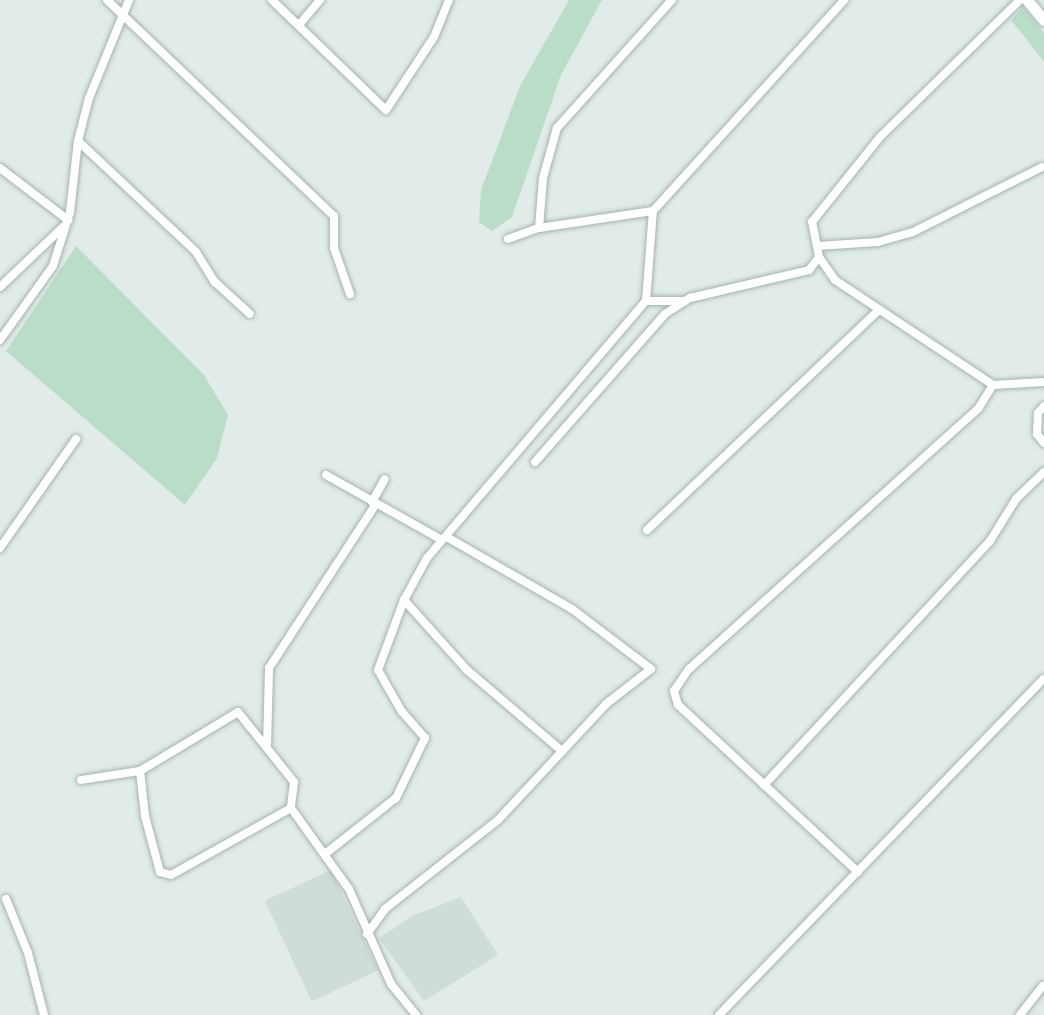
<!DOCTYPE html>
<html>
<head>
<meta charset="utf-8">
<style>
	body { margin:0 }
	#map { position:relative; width:1044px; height:1015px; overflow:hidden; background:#e1ece8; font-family:"Roboto Condensed",sans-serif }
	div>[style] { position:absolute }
	.built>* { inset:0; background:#cfdcd7; transform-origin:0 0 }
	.green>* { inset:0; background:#baddc7 }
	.roads { filter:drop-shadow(0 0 2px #a4b4b0) drop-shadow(0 0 2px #a4b4b0) }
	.street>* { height:8px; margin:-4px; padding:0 4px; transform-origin:4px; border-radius:4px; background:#fff }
	.secondary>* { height:11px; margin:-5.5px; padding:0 5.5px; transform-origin:5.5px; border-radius:5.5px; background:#fff }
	span { translate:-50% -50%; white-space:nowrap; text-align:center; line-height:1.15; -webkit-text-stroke:6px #f2f8f5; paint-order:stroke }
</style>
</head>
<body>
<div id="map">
	<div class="built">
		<i style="left:331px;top:870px;width:111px;height:73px;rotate:65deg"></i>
		<i style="clip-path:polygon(461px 897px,498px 955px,424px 1001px,379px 938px,412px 916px)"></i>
	</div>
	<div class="green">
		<i style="clip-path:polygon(569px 0,602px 0,561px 75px,512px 217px,492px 231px,479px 222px,481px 190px,520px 86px)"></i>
		<i style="clip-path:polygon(1023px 7px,1044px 33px,1044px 62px,1011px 20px)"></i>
		<i style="clip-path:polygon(76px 246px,204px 375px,228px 415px,217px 458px,185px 505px,6px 351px)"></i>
	</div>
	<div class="roads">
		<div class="street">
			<i style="left:107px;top:0;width:313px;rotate:43.6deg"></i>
			<i style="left:334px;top:216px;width:32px;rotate:90deg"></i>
			<i style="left:334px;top:248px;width:49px;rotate:70.8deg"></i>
			<i style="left:272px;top:0;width:158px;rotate:44deg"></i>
			<i style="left:386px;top:110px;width:87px;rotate:-56.7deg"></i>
			<i style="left:434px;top:37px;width:40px;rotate:-68deg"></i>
			<i style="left:299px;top:25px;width:33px;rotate:-50deg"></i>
			<i style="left:78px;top:141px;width:162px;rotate:43.2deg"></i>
			<i style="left:196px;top:252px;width:36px;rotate:58deg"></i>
			<i style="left:215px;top:282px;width:47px;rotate:42.4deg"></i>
			<i style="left:0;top:168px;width:86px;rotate:37.4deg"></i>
			<i style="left:539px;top:228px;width:50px;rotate:-85.4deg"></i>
			<i style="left:543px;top:178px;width:52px;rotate:-74.4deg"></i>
			<i style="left:557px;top:128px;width:172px;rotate:-48.1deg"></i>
			<i style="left:508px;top:239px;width:33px;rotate:-20deg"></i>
			<i style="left:539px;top:228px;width:115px;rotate:-8.5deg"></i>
			<i style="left:817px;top:246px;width:61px;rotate:-3.8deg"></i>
			<i style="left:878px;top:242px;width:36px;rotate:-16deg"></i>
			<i style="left:913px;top:232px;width:144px;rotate:-26.7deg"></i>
			<i style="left:819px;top:257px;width:28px;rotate:55deg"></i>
			<i style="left:835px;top:280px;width:190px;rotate:33.6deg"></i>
			<i style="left:0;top:287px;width:87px;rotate:-43.6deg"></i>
			<i style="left:646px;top:301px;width:90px;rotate:-85.6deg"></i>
			<i style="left:653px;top:211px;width:285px;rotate:-47.8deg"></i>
			<i style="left:0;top:340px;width:91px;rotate:-54.4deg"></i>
			<i style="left:53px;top:266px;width:57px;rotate:-72.5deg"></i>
			<i style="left:70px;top:212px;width:71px;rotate:-83.6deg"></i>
			<i style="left:78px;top:141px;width:44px;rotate:-75.7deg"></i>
			<i style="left:89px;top:98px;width:106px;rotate:-67.8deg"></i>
			<i style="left:1044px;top:406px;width:9px;rotate:131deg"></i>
			<i style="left:1038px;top:413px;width:21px;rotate:93deg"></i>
			<i style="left:1037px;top:434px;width:11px;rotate:52deg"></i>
			<i style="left:535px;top:462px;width:197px;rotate:-48.7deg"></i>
			<i style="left:665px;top:314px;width:30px;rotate:-33deg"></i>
			<i style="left:690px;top:298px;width:122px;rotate:-13.2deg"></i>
			<i style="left:809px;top:270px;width:16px;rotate:-52deg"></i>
			<i style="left:819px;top:257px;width:36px;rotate:-101deg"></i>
			<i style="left:812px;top:222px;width:109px;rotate:-51.3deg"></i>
			<i style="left:880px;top:137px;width:196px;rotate:-44.4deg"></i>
			<i style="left:326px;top:475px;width:131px;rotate:29.3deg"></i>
			<i style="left:372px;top:502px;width:26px;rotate:-61deg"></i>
			<i style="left:647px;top:530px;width:320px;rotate:-43.5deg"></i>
			<i style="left:0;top:548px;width:133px;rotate:-55.1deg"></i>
			<i style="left:404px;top:600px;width:94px;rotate:48deg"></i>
			<i style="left:467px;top:670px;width:125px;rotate:40.5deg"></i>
			<i style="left:267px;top:746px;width:78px;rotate:-88.5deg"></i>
			<i style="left:269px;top:668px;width:196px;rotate:-56.9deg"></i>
			<i style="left:81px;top:780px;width:60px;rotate:-8.7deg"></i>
			<i style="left:764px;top:785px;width:333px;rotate:-47.2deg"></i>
			<i style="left:990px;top:541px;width:49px;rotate:-58.2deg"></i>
			<i style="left:1016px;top:499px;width:39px;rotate:-44deg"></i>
			<i style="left:291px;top:808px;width:137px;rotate:150.8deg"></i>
			<i style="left:171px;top:875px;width:11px;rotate:-165deg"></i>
			<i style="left:160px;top:872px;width:58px;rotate:-105deg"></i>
			<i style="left:145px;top:816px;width:45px;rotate:-96.3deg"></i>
			<i style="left:140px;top:771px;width:114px;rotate:-31deg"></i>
			<i style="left:238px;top:712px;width:90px;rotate:51.3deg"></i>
			<i style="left:294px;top:782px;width:26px;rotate:97deg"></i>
			<i style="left:291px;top:808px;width:100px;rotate:54.4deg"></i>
			<i style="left:349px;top:889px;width:104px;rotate:66.1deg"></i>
			<i style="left:391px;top:984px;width:40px;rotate:51deg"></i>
			<i style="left:325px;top:854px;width:90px;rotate:-38.3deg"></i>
			<i style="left:396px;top:798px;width:67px;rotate:-64.2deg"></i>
			<i style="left:425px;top:738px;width:35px;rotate:-131deg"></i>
			<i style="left:402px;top:712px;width:48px;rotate:-119.7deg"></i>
			<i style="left:378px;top:670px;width:75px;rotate:-69.6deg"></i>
			<i style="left:404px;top:600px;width:48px;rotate:-61.3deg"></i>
			<i style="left:427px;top:558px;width:338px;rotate:-49.6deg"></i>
			<i style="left:646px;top:301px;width:39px"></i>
			<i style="left:858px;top:872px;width:246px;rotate:-137.1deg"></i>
			<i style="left:678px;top:705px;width:15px;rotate:-106deg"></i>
			<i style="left:674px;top:691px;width:27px;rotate:-56deg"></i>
			<i style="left:689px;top:669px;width:389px;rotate:-42deg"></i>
			<i style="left:978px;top:409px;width:28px;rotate:-58deg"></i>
			<i style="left:993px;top:385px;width:51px;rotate:-3.4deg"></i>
			<i style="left:6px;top:899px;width:58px;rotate:67.8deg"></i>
			<i style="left:28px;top:953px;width:64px;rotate:75.5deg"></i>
			<i style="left:367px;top:934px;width:31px;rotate:-54deg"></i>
			<i style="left:385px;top:909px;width:144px;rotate:-38.2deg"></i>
			<i style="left:498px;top:820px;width:158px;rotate:-47deg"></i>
			<i style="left:606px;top:704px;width:57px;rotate:-37.9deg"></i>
			<i style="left:651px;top:669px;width:99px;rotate:-142.8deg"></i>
			<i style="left:572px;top:609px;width:144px;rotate:-150.1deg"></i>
			<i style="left:719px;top:1015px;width:467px;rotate:-46deg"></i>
			<i style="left:1020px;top:1015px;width:37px;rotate:-52deg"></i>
		</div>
		<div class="secondary">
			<i style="left:1027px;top:0;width:26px;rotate:50deg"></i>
		</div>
	</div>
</div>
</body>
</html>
